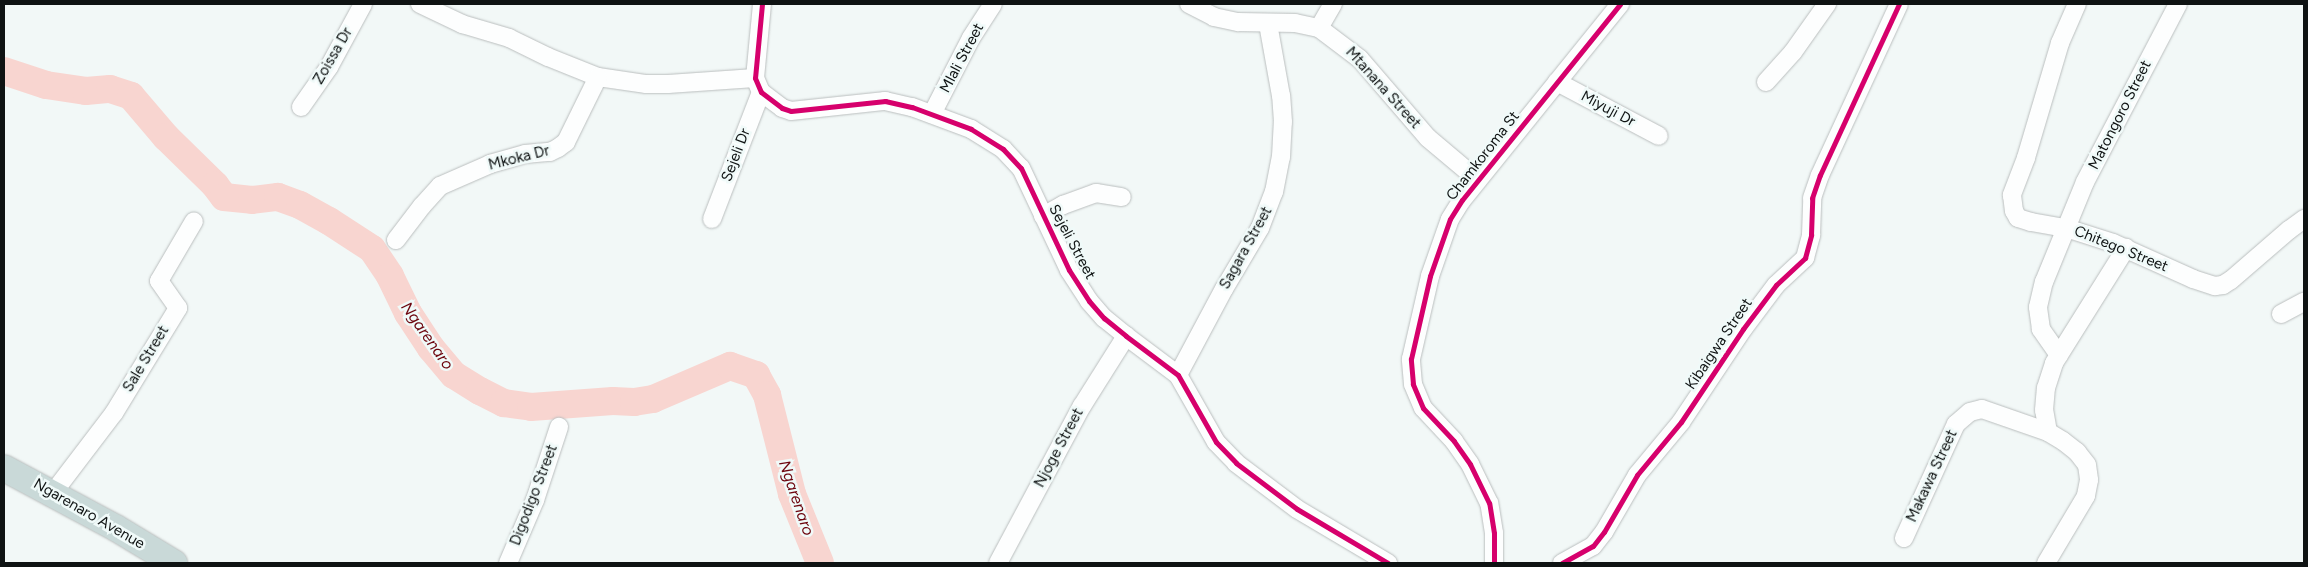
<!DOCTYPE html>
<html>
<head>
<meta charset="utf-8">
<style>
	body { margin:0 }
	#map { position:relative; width:2308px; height:567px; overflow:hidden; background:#f2f8f7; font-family:Figtree,sans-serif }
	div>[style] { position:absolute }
	.river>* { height:28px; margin:-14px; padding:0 14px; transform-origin:14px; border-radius:14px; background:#f8d5d0 }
	.roads { filter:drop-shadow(0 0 1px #babebe) drop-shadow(0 0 1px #babebe) }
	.minor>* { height:18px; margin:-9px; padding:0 9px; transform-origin:9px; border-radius:9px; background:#fdfefe }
	.highway>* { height:26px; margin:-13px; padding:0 13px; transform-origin:13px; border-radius:13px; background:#c9d9d8 }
	.cycleway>* { height:5px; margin:-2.5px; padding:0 2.5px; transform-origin:2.5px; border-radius:2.5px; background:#d6006c }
	span { translate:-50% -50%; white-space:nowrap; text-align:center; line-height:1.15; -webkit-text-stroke:5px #f0faf9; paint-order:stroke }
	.street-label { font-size:15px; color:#0f1313 }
	.water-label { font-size:16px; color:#6d050e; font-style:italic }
	.frame { position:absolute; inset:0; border:5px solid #0f1313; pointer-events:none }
</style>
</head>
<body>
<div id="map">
	<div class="river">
		<div style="left:4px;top:71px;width:44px;rotate:18.4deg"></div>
		<div style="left:46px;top:85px;width:40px;rotate:8.5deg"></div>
		<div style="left:86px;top:91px;width:24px;rotate:-5deg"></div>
		<div style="left:110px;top:89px;width:22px;rotate:18deg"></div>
		<div style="left:131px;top:96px;width:54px;rotate:49.5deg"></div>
		<div style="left:166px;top:137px;width:69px;rotate:44.4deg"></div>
		<div style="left:215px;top:185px;width:15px;rotate:53deg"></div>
		<div style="left:224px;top:197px;width:28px;rotate:6deg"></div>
		<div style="left:252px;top:200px;width:26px;rotate:-7deg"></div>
		<div style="left:278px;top:197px;width:23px;rotate:20deg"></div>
		<div style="left:300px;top:205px;width:33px;rotate:29deg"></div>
		<div style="left:329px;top:221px;width:51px;rotate:33.1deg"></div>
		<div style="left:372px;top:249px;width:32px;rotate:56deg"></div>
		<div style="left:390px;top:276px;width:41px;rotate:64.1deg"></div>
		<div style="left:408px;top:313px;width:42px;rotate:56.7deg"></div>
		<div style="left:431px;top:348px;width:35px;rotate:50deg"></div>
		<div style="left:454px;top:375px;width:31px;rotate:32deg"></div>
		<div style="left:480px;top:391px;width:27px;rotate:27deg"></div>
		<div style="left:504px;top:403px;width:27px;rotate:8deg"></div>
		<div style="left:531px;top:407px;width:82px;rotate:-4.2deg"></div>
		<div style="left:613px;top:401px;width:21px;rotate:3deg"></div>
		<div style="left:634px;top:402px;width:19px;rotate:-9deg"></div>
		<div style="left:653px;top:399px;width:84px;rotate:-23.2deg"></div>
		<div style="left:730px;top:366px;width:28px;rotate:19deg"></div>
		<div style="left:756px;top:375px;width:23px;rotate:61deg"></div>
		<div style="left:767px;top:395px;width:102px;rotate:75.8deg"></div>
		<div style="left:792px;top:494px;width:74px;rotate:67.9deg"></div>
	</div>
	<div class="roads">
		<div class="minor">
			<div style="left:420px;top:4px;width:47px;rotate:25.5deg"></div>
			<div style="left:462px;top:24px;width:49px;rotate:16.6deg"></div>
			<div style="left:509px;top:38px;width:43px;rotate:26deg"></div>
			<div style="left:548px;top:57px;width:54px;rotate:21.8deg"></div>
			<div style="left:598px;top:77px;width:49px;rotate:8.3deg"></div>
			<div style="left:646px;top:84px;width:22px"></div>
			<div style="left:668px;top:84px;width:87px;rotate:-3.9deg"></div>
			<div style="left:762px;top:4px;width:74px;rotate:95.4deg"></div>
			<div style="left:755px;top:78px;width:15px;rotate:67deg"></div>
			<div style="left:761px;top:92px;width:26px;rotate:37deg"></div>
			<div style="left:782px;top:108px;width:9px;rotate:18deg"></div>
			<div style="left:791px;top:111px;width:95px;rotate:-6.1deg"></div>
			<div style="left:885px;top:101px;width:28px;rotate:13deg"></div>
			<div style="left:912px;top:107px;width:63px;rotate:20.4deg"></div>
			<div style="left:971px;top:129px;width:38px;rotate:32deg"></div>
			<div style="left:1003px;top:149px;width:26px;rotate:47deg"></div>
			<div style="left:1021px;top:168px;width:113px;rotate:64.8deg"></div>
			<div style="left:1069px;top:270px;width:37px;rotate:57deg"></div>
			<div style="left:1089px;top:301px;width:23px;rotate:49deg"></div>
			<div style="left:1104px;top:318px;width:28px;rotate:39deg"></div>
			<div style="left:1126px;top:336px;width:65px;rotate:36.9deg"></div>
			<div style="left:1178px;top:375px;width:77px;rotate:60.4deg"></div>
			<div style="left:1216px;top:442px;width:29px;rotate:46deg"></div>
			<div style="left:1236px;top:463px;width:76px;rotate:37deg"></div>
			<div style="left:1297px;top:509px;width:106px;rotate:30.7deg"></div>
			<div style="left:1189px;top:4px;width:28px;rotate:27deg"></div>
			<div style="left:1214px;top:17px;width:25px;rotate:12deg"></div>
			<div style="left:1238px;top:22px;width:57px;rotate:1deg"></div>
			<div style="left:1295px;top:23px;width:25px;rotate:12deg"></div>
			<div style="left:1319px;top:28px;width:51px;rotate:37.1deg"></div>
			<div style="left:1360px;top:59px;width:104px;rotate:49.3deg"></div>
			<div style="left:1428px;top:138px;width:65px;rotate:40deg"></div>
			<div style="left:2077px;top:4px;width:43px;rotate:113.6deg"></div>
			<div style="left:2060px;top:43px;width:120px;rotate:106.5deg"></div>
			<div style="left:2026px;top:158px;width:40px;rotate:111deg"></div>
			<div style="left:2012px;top:195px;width:16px;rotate:83deg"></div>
			<div style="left:2014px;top:211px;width:8px;rotate:60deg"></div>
			<div style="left:2018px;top:218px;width:14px;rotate:17deg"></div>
			<div style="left:2031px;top:222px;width:36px;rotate:10deg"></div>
			<div style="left:2066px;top:228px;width:49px;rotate:17.7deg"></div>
			<div style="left:2113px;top:243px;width:88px;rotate:24.2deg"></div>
			<div style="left:2193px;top:279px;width:23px;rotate:18deg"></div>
			<div style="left:2215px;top:286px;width:8px;rotate:-7deg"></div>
			<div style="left:2223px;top:285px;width:9px;rotate:-32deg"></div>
			<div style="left:2231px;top:280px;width:77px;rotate:-40.8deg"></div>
			<div style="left:2289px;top:230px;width:19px;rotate:-36deg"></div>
			<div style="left:1319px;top:28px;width:28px;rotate:-60deg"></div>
			<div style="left:1557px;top:82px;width:115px;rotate:27.9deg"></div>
			<div style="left:1766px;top:82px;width:40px;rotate:-48deg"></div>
			<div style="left:1793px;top:52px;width:59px;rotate:-54.7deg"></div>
			<div style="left:301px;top:107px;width:49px;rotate:-55deg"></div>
			<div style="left:329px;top:67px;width:72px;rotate:-61.6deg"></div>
			<div style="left:932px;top:114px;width:85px;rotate:-62.8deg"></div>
			<div style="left:971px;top:38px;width:40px;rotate:-57.1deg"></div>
			<div style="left:1043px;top:216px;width:23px;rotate:-29deg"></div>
			<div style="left:1063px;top:205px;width:35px;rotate:-20deg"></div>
			<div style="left:1096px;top:193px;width:26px;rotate:9deg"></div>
			<div style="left:712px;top:219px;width:136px;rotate:-68.9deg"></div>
			<div style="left:396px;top:240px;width:43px;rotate:-52.6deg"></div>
			<div style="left:422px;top:206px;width:27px;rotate:-48deg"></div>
			<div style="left:440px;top:186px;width:55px;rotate:-23.7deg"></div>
			<div style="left:490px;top:164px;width:36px;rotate:-16deg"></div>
			<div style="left:525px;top:154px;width:25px;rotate:-5deg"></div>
			<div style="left:550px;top:152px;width:9px;rotate:-27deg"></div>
			<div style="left:558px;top:148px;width:10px;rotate:-37deg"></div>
			<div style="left:566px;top:142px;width:72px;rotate:-63.8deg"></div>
			<div style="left:2281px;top:314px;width:26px;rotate:-28deg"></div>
			<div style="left:2059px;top:355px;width:32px;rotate:-125deg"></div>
			<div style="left:2041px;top:329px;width:22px;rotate:-98deg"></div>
			<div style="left:2038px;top:307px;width:26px;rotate:-77deg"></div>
			<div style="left:2044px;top:282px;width:108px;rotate:-67.7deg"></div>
			<div style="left:2085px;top:182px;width:201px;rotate:-62.4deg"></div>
			<div style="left:1178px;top:375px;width:98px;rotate:-61.9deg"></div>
			<div style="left:1224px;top:289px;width:71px;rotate:-59.5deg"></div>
			<div style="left:1260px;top:228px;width:39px;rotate:-69deg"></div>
			<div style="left:1274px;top:192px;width:36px;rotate:-79deg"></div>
			<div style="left:1281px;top:157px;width:35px;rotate:-87deg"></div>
			<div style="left:1283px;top:122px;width:26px;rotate:-94deg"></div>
			<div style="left:1281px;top:96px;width:73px;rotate:-100.2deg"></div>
			<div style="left:2048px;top:432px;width:22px;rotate:-100deg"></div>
			<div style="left:2044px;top:410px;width:22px;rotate:-85deg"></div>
			<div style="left:2046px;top:388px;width:26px;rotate:-72deg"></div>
			<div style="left:2054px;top:363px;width:136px;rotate:-57.9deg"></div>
			<div style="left:53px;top:493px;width:101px;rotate:-52.7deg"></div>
			<div style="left:114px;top:413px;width:123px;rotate:-58.6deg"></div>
			<div style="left:178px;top:308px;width:33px;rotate:-125deg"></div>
			<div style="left:159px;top:281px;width:69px;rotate:-59.7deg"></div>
			<div style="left:1904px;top:538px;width:125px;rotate:-65.5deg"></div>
			<div style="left:1956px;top:424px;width:18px;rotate:-41deg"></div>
			<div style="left:1970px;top:412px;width:12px;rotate:-14deg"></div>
			<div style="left:1982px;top:409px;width:70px;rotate:19.2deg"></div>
			<div style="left:2048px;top:432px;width:17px;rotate:31deg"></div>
			<div style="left:2063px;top:441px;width:18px;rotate:38deg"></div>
			<div style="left:2077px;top:452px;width:16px;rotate:52deg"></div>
			<div style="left:2087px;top:465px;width:15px;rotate:82deg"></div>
			<div style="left:2089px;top:480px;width:16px;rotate:101deg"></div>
			<div style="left:2086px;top:496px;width:78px;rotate:120.8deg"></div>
			<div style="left:508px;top:563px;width:69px;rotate:-66.8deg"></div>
			<div style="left:535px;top:500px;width:77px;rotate:-71.8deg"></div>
			<div style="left:998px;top:563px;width:178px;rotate:-61.9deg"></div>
			<div style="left:1082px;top:406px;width:83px;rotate:-57.8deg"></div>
			<div style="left:1494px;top:563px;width:30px;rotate:-90deg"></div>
			<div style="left:1494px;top:533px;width:30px;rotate:-99deg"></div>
			<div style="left:1489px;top:503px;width:43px;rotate:-116deg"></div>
			<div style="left:1470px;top:464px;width:28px;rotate:-125deg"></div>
			<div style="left:1454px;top:441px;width:45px;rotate:-133.2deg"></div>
			<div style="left:1423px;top:408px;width:26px;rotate:-113deg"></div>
			<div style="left:1413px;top:384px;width:25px;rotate:-95deg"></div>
			<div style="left:1411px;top:359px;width:85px;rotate:-77.1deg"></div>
			<div style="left:1430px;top:276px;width:60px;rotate:-70.7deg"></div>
			<div style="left:1450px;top:219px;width:22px;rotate:-58deg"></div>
			<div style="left:1462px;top:200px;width:252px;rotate:-51.1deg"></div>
			<div style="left:1562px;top:563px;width:35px;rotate:-29deg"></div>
			<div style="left:1593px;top:546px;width:18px;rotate:-52deg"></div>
			<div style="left:1604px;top:532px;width:66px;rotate:-59.9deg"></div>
			<div style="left:1637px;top:475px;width:69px;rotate:-50.3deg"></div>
			<div style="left:1681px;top:422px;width:112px;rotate:-56.3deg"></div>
			<div style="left:1743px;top:329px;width:55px;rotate:-53.1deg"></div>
			<div style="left:1776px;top:285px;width:40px;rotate:-43deg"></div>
			<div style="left:1805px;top:258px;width:24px;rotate:-75deg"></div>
			<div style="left:1811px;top:235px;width:37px;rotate:-88deg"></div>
			<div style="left:1812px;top:198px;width:24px;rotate:-71deg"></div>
			<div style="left:1820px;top:175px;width:188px;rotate:-65.2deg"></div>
		</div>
		<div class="highway">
			<div style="left:4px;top:468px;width:127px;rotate:28.2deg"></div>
			<div style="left:116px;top:528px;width:68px;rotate:31.1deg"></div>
		</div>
	</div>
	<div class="cycleway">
		<div style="left:762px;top:4px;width:74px;rotate:95.4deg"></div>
		<div style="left:755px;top:78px;width:15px;rotate:67deg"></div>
		<div style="left:761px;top:92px;width:26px;rotate:37deg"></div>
		<div style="left:782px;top:108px;width:9px;rotate:18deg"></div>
		<div style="left:791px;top:111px;width:95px;rotate:-6.1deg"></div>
		<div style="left:885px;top:101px;width:28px;rotate:13deg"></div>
		<div style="left:912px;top:107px;width:63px;rotate:20.4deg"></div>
		<div style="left:971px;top:129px;width:38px;rotate:32deg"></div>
		<div style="left:1003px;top:149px;width:26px;rotate:47deg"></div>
		<div style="left:1021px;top:168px;width:113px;rotate:64.8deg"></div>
		<div style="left:1069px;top:270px;width:37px;rotate:57deg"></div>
		<div style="left:1089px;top:301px;width:23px;rotate:49deg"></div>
		<div style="left:1104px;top:318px;width:28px;rotate:39deg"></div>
		<div style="left:1126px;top:336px;width:65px;rotate:36.9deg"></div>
		<div style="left:1178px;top:375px;width:77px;rotate:60.4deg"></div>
		<div style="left:1216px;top:442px;width:29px;rotate:46deg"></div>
		<div style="left:1236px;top:463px;width:76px;rotate:37deg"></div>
		<div style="left:1297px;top:509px;width:106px;rotate:30.7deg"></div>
		<div style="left:1494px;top:563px;width:30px;rotate:-90deg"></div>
		<div style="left:1494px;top:533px;width:30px;rotate:-99deg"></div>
		<div style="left:1489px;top:503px;width:43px;rotate:-116deg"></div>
		<div style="left:1470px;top:464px;width:28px;rotate:-125deg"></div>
		<div style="left:1454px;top:441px;width:45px;rotate:-133.2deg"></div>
		<div style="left:1423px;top:408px;width:26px;rotate:-113deg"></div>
		<div style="left:1413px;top:384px;width:25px;rotate:-95deg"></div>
		<div style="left:1411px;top:359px;width:85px;rotate:-77.1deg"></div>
		<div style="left:1430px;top:276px;width:60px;rotate:-70.7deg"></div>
		<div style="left:1450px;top:219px;width:22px;rotate:-58deg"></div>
		<div style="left:1462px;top:200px;width:252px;rotate:-51.1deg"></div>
		<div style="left:1562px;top:563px;width:35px;rotate:-29deg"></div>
		<div style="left:1593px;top:546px;width:18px;rotate:-52deg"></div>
		<div style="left:1604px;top:532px;width:66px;rotate:-59.9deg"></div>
		<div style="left:1637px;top:475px;width:69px;rotate:-50.3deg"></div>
		<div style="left:1681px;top:422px;width:112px;rotate:-56.3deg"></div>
		<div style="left:1743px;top:329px;width:55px;rotate:-53.1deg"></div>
		<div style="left:1776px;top:285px;width:40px;rotate:-43deg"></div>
		<div style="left:1805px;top:258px;width:24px;rotate:-75deg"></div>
		<div style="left:1811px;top:235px;width:37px;rotate:-88deg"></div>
		<div style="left:1812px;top:198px;width:24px;rotate:-71deg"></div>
		<div style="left:1820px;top:175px;width:188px;rotate:-65.2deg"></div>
	</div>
	<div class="street-label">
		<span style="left:333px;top:56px;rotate:-60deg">Zoissa Dr</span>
		<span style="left:962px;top:58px;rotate:-62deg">Mlali Street</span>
		<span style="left:1383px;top:88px;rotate:48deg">Mtanana Street</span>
		<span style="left:1608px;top:109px;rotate:28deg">Miyuji Dr</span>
		<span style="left:2120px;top:115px;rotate:-63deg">Matongoro Street</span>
		<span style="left:736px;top:155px;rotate:-69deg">Sejeli Dr</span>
		<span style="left:1483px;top:156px;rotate:-52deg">Chamkoroma St</span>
		<span style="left:519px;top:158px;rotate:-14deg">Mkoka Dr</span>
		<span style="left:1072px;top:242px;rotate:62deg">Sejeli Street</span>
		<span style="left:1246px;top:248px;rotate:-61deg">Sagara Street</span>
		<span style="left:2121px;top:249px;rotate:22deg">Chitego Street</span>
		<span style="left:1719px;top:344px;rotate:-56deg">Kibaigwa Street</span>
		<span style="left:146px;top:359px;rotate:-59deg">Sale Street</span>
		<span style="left:1059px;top:448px;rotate:-62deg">Njoge Street</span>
		<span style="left:1932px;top:476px;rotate:-65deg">Makawa Street</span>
		<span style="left:534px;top:495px;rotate:-69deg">Digodigo Street</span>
		<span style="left:89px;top:514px;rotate:30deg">Ngarenaro Avenue</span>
	</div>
	<div class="water-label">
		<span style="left:427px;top:336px;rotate:55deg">Ngarenaro</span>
		<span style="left:796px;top:498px;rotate:71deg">Ngarenaro</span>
	</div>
	<div class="frame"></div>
</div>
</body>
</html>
